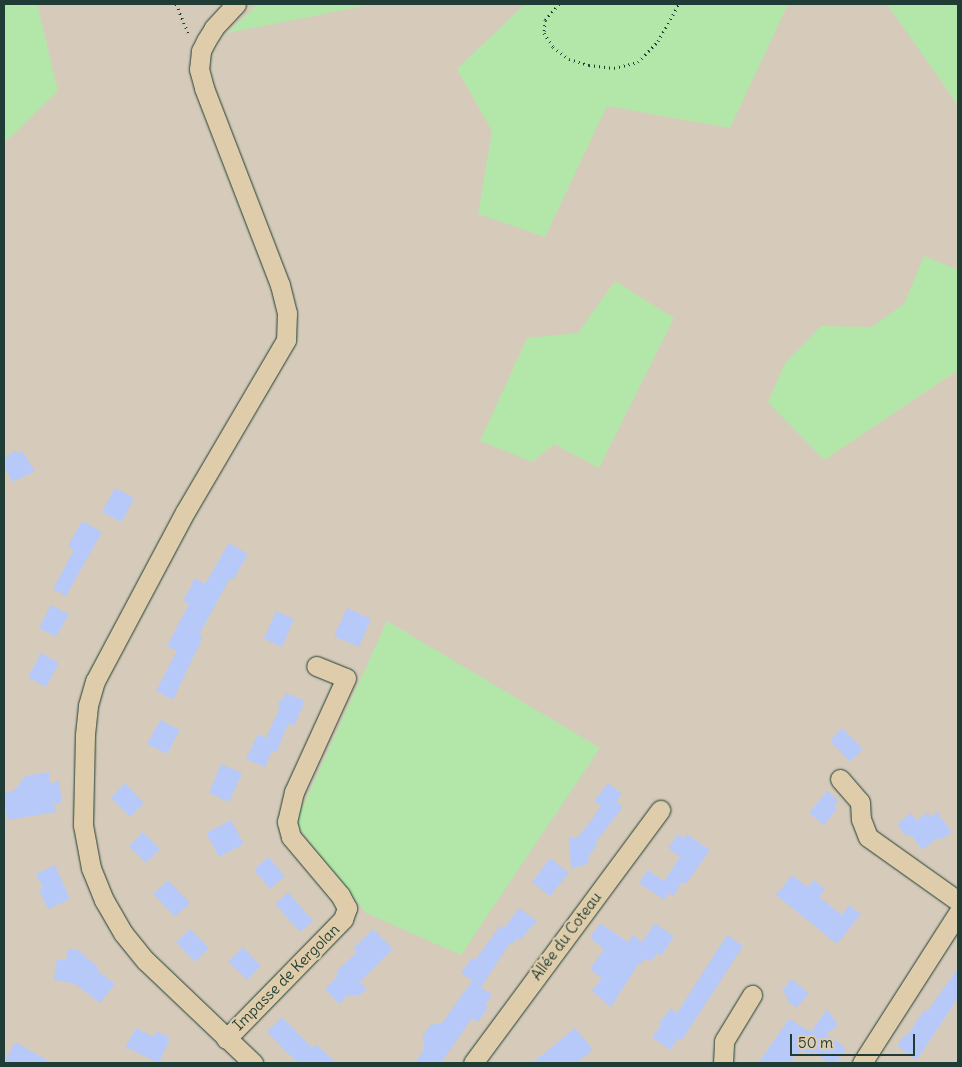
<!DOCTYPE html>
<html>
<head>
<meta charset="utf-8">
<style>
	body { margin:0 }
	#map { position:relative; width:962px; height:1067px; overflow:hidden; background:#d6cbba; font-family:Delius,sans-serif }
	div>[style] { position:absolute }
	.green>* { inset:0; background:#b3e7a9 }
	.building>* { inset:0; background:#b6c9f8 }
	.path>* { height:3px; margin-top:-1.5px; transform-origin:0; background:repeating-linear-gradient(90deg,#1f3d34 0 1px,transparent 0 5px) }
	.roads { filter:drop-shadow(0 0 1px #1f3d34) drop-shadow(0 0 1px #1f3d34) }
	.minor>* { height:19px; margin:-9.5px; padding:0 9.5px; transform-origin:9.5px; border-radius:9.5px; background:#deccaa }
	span { translate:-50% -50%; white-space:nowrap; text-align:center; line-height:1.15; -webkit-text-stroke:4.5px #deccaa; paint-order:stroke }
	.street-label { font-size:15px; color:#1f3d34 }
	.frame { position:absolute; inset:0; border:5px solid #1f3d34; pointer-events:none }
	.scale { position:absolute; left:790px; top:1034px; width:125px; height:22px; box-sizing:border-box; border:2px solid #1f3d34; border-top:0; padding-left:6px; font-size:15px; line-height:18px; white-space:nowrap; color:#1f3d34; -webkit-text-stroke:4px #deccaa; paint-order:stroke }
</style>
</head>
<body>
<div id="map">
	<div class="green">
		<div style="clip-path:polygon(4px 4px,37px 4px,58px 91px,4px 143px)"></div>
		<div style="clip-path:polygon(258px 4px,374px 4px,227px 33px)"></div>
		<div style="clip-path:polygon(525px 4px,788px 4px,730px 128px,607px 106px,545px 237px,478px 214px,492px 131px,457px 69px)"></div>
		<div style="clip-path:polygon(887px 4px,958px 4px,958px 105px)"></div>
		<div style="clip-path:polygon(924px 256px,958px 270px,958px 370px,824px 460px,768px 402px,785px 363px,821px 326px,871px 327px,904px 304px)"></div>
		<div style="clip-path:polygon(615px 281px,674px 318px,599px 468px,554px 444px,532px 462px,480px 441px,527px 338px,578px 333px)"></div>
		<div style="clip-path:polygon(387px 621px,600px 748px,461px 955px,366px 913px,295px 823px)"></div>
	</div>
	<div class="building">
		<div style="clip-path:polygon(16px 450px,18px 454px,22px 451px,35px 471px,13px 482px,4px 467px,4px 458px)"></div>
		<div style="clip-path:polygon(115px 488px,134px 498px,122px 522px,102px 512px)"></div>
		<div style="clip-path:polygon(82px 521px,102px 532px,66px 596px,53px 589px,74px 550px,68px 546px)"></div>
		<div style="clip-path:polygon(229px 543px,248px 554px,233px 580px,230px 578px,199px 635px,203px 637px,173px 700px,156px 691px,177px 651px,167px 646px,189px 604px,183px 601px,195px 578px,205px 584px)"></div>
		<div style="clip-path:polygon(51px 605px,69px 614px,56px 637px,39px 628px)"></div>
		<div style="clip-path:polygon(347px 608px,371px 619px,359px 647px,334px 636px)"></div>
		<div style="clip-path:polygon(276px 611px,294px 619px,282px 647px,264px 639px)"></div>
		<div style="clip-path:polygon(41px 653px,59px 663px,46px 687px,28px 677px)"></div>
		<div style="clip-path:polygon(286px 693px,305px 701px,294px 726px,288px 724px,276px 753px,272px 751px,265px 767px,246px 759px,258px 734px,266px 738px,280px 707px,277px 703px,283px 699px)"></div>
		<div style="clip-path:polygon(160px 720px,180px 730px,167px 754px,147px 744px)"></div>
		<div style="clip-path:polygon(842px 728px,863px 749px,850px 762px,830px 741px)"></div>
		<div style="clip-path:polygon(221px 764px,242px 773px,229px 802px,209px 793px)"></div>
		<div style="clip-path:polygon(49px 772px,50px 783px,59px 781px,62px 803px,54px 804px,56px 812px,8px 820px,7px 813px,4px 813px,4px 793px,15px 790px,25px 776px)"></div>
		<div style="clip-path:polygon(125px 783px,144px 803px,130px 817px,111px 798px)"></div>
		<div style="clip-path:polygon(608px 783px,622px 794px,616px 802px,623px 807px,595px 843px,597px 845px,587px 859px,589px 863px,571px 869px,569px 838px,578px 837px,593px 818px,601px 805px,594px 801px)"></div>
		<div style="clip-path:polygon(827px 791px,838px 800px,834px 806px,837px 809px,824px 825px,809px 813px)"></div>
		<div style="clip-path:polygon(928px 812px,930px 817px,937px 812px,952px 832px,941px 840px,939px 837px,922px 850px,912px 836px,905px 835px,897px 824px,911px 813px,916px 821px)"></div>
		<div style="clip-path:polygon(231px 820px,244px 844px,219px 857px,206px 833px)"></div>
		<div style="clip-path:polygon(143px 832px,160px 849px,146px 863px,129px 846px)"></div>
		<div style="clip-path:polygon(678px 834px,684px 839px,687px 834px,710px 850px,686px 884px,682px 882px,673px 896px,669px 893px,664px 900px,639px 883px,648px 870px,664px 881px,680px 857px,668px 848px)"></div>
		<div style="clip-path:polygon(268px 857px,285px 876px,270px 889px,254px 870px)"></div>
		<div style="clip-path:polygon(550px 858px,569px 873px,550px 896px,532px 882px)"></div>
		<div style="clip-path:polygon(55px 865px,70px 899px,48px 909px,39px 890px,43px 888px,36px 874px)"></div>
		<div style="clip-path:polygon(792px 875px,808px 887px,814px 880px,825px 889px,819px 897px,842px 915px,849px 905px,861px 914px,837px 944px,776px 895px)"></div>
		<div style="clip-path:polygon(168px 880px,190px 903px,175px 917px,153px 894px)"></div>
		<div style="clip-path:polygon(288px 892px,313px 921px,300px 932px,275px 904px)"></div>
		<div style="clip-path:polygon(519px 908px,537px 921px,520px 940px,517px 938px,512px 945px,510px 943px,481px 987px,461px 973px,472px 958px,475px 960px,501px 925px,504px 928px)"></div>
		<div style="clip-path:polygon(600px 923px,628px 942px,633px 935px,642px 942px,655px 923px,674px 937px,661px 956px,657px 953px,651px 962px,645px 958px,641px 964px,639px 963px,611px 1007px,592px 991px,602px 978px,590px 969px,604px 949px,590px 938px)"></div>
		<div style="clip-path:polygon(190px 929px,209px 948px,195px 962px,176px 942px)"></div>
		<div style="clip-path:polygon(373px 929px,393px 949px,360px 982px,367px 989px,360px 995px,347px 996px,339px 1004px,325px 989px,338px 975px,336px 972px,357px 952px,353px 948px)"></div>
		<div style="clip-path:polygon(727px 935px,743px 946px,682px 1040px,679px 1038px,670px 1050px,652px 1037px,661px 1025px,658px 1024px,671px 1008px,677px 1013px)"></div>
		<div style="clip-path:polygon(243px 947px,261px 966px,247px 980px,228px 961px)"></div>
		<div style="clip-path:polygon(68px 949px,78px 950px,99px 968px,97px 970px,115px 984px,100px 1003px,75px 984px,54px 980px,57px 959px,66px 960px)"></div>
		<div style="clip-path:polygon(958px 968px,958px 998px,917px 1060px,897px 1046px,905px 1034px,907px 1036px,924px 1010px,927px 1012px)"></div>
		<div style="clip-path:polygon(791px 979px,809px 993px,797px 1008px,786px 1000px,788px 997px,782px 991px)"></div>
		<div style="clip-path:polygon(472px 981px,492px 995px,485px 1005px,488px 1007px,478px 1022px,472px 1018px,441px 1063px,415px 1063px,424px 1049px,423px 1036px,430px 1025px,442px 1023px)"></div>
		<div style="clip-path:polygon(827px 1009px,838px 1025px,826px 1034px,846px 1048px,836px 1063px,829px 1063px,814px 1052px,811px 1056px,803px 1050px,798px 1054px,797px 1053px,789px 1063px,758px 1063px,789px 1019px,811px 1032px)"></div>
		<div style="clip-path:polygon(282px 1017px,312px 1048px,316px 1044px,336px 1063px,299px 1063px,286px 1052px,267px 1032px)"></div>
		<div style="clip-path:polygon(136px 1028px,154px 1037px,157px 1031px,170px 1038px,159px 1063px,125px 1047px)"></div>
		<div style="clip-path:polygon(575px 1028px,593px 1050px,576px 1063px,532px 1063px)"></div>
		<div style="clip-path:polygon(15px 1042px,52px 1063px,4px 1063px)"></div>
	</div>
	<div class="path">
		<div style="left:176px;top:4px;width:34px;rotate:67deg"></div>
		<div style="left:559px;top:4px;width:21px;rotate:131deg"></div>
		<div style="left:545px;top:20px;width:13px;rotate:94deg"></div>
		<div style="left:544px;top:33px;width:17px;rotate:57deg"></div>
		<div style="left:553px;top:47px;width:20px;rotate:37deg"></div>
		<div style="left:569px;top:59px;width:21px;rotate:17deg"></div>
		<div style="left:589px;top:65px;width:25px;rotate:7deg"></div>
		<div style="left:614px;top:68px;width:25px;rotate:-14deg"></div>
		<div style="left:638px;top:62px;width:29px;rotate:-46deg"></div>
		<div style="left:658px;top:41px;width:43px;rotate:-60.4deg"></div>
	</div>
	<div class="roads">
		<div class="minor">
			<div style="left:236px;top:4px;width:33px;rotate:133deg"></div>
			<div style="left:214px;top:28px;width:15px;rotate:122deg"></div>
			<div style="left:206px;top:41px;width:11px;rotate:117deg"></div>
			<div style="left:201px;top:51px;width:18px;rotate:96deg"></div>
			<div style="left:199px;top:69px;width:20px;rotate:75deg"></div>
			<div style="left:204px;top:88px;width:211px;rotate:68.9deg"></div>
			<div style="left:280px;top:285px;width:29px;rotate:76deg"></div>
			<div style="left:287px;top:313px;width:27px;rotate:92deg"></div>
			<div style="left:286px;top:340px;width:199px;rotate:120.4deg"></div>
			<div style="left:185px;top:512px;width:191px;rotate:118deg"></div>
			<div style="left:95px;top:681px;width:26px;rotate:106deg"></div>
			<div style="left:88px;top:706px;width:29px;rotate:96deg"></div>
			<div style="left:85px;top:735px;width:90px;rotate:91.3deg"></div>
			<div style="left:83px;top:825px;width:44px;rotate:79.5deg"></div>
			<div style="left:91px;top:868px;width:35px;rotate:68deg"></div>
			<div style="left:104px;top:900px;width:38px;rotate:60deg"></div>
			<div style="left:123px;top:933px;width:36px;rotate:51deg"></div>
			<div style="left:146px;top:961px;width:148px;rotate:43.6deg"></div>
			<div style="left:840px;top:779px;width:30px;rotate:49deg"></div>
			<div style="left:860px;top:802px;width:17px;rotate:87deg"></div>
			<div style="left:861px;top:819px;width:19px;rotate:69deg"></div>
			<div style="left:868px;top:837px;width:110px;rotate:35.4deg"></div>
			<div style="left:226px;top:1039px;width:168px;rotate:-45.7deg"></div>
			<div style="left:343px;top:919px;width:12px;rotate:-70deg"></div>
			<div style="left:347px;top:908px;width:15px;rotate:-118deg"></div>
			<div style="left:340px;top:895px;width:76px;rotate:-130.2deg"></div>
			<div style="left:291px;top:837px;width:16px;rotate:-105deg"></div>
			<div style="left:287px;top:822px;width:31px;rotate:-77deg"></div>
			<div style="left:294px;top:792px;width:125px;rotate:-65.5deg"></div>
			<div style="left:346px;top:678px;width:32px;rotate:-158deg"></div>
			<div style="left:473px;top:1063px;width:315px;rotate:-53.5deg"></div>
			<div style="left:723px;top:1063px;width:22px;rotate:-87deg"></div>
			<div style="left:724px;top:1041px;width:54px;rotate:-58.7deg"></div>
			<div style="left:862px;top:1063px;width:178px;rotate:-57.4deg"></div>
		</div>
	</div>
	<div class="street-label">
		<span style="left:566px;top:936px;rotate:-53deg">Allée du Coteau</span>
		<span style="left:286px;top:977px;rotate:-45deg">Impasse de Kergolan</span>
	</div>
	<div class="frame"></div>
	<div class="scale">50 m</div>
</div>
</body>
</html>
